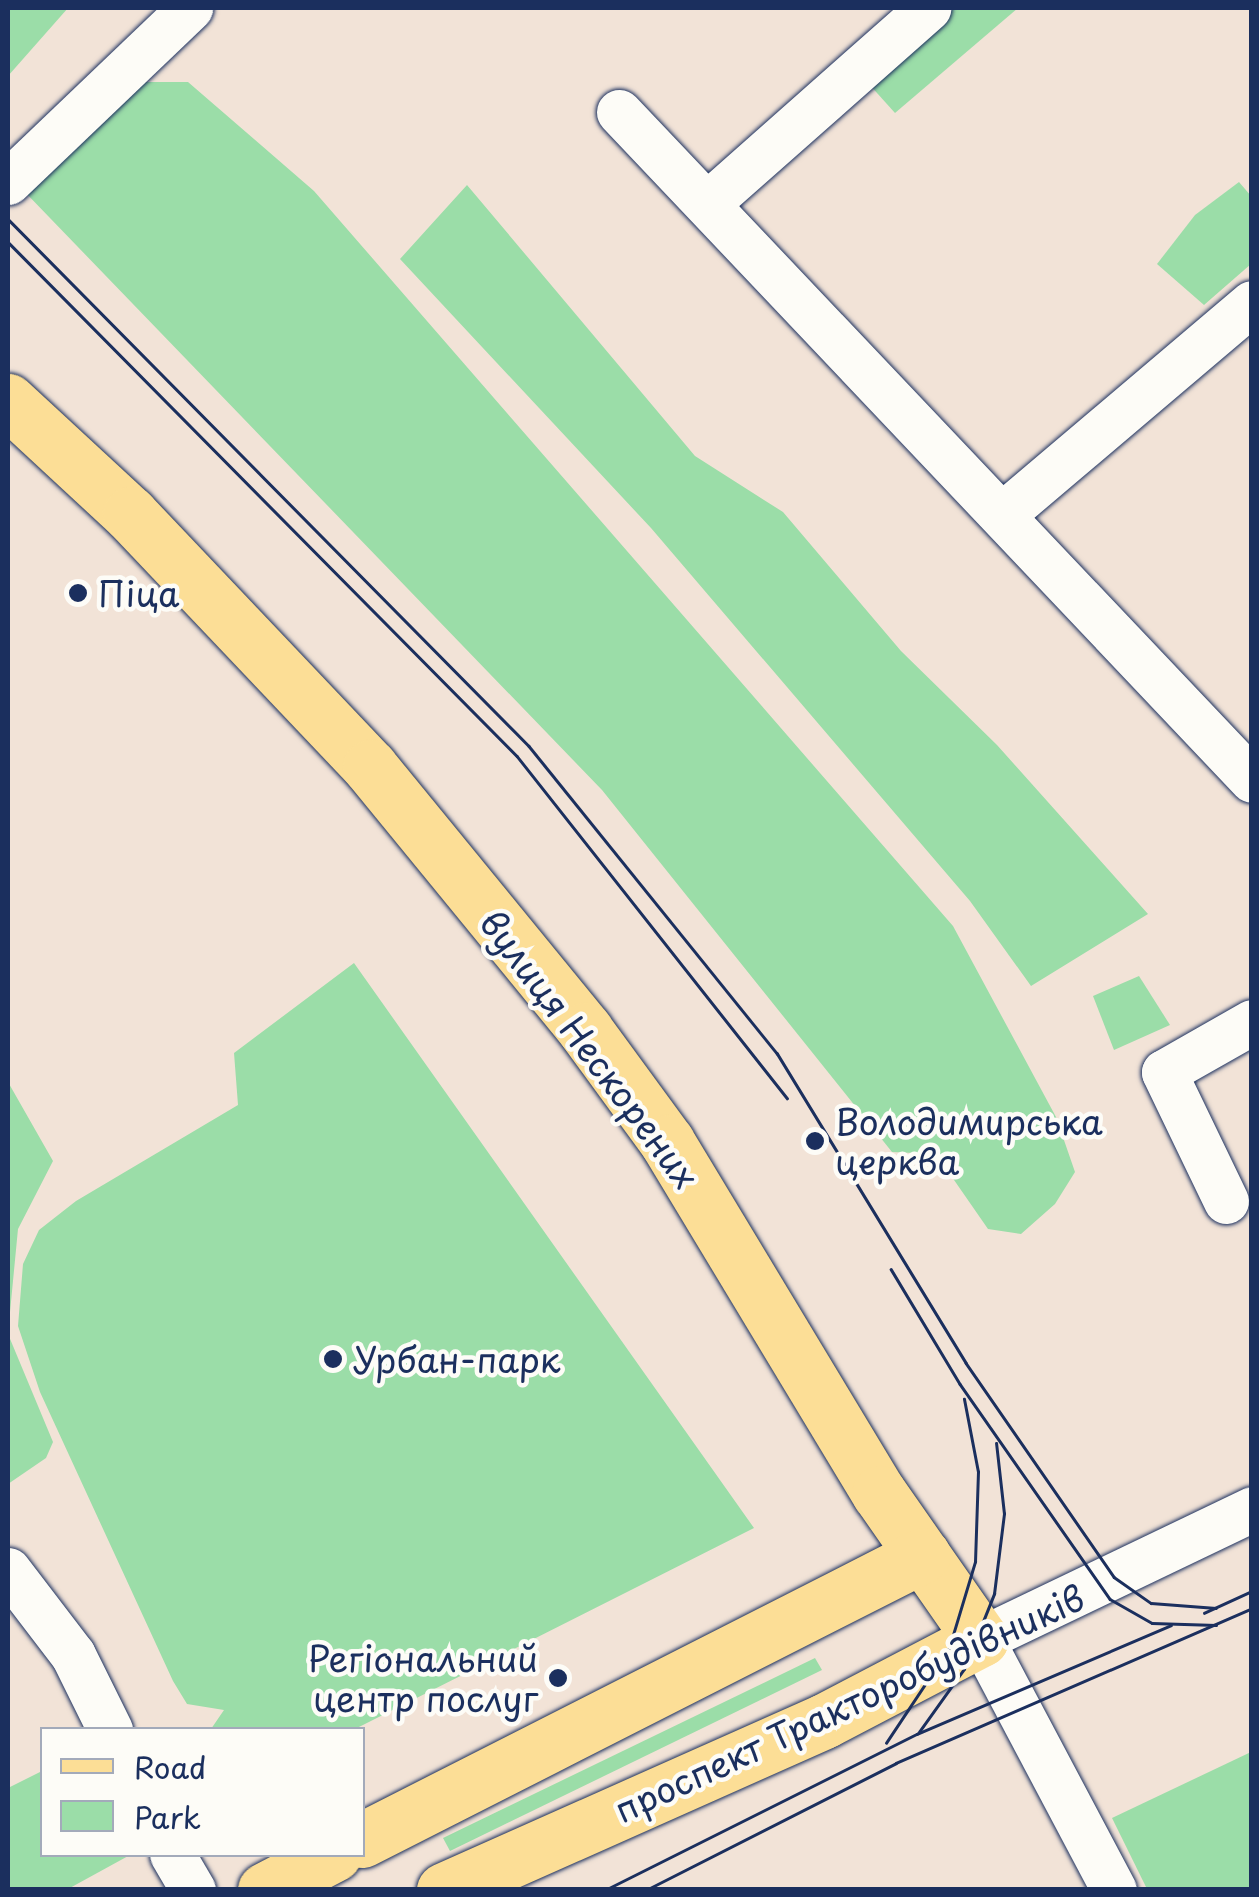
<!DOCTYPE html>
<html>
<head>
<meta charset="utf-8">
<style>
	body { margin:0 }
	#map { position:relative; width:1259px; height:1897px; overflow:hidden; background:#f2e3d7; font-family:"Playpen Sans",sans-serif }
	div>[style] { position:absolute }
	.green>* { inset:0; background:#9bdda8 }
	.roads { filter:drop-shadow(0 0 2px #1b2f5e) drop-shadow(0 0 2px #1b2f5e) }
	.minor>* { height:45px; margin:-22.5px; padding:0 22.5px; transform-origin:22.5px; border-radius:22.5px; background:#fdfcf7 }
	.major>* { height:55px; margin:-27.5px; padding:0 27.5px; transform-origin:27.5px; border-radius:27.5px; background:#fcde96 }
	.tram>* { height:2.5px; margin:-1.25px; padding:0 1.25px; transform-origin:1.25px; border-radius:1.25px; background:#1b2f5e }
	.dots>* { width:28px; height:28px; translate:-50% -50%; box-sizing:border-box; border:5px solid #fdfcf7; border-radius:50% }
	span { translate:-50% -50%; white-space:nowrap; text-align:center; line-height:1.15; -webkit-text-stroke:9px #fdfcf7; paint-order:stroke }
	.poi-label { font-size:35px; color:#1b2f5e }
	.left { translate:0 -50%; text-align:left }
	.right { translate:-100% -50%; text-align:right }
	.street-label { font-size:35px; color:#1b2f5e }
	.frame { position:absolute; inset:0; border:10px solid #1b2f5e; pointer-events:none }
	.legend { position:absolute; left:40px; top:1727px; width:325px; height:130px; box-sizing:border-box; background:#fdfcf7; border:2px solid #a3aaba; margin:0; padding:12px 18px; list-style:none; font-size:30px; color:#1b2f5e }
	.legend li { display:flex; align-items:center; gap:20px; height:50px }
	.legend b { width:50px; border:2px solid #a3aaba }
</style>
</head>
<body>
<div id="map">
	<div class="green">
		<div style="clip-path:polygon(8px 8px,68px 8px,8px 76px)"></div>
		<div style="clip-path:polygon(954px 8px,1018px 8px,895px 113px,868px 83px)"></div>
		<div style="clip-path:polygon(141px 82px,188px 82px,314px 191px,953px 926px,1056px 1117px,1075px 1172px,1055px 1204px,1021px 1234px,988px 1229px,936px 1154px,892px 1152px,602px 790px,22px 189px)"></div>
		<div style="clip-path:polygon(1239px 182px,1251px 196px,1251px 264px,1204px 305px,1157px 264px,1195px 215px)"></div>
		<div style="clip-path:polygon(467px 185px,695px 456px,783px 512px,901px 651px,997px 745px,1148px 914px,1031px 986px,970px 901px,651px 528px,400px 259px)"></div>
		<div style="clip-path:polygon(354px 963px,754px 1528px,355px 1729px,211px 1729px,224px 1710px,187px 1704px,173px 1681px,40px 1392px,18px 1326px,23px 1264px,39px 1230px,76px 1201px,238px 1105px,234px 1053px)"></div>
		<div style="clip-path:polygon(1139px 976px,1170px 1025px,1114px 1050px,1093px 996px)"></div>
		<div style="clip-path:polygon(8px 1082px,53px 1161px,18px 1229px,8px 1333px)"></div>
		<div style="clip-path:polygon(8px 1334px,53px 1442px,46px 1458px,8px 1484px)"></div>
		<div style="clip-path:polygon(815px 1658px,822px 1670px,450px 1851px,443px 1838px)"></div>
		<div style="clip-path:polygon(1251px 1752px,1251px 1889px,1147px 1889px,1112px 1818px)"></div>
		<div style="clip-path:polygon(42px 1771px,42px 1854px,130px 1855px,68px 1889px,8px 1889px,8px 1788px)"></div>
	</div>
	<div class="roads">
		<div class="minor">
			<div style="left:619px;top:112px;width:920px;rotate:46.54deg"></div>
			<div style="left:8px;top:182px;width:252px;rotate:-43.7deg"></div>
			<div style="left:709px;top:202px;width:293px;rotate:-41.5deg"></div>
			<div style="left:1003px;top:514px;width:326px;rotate:-40.3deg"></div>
			<div style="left:1226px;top:1201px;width:143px;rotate:-115.7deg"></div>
			<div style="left:1164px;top:1072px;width:101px;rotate:-29.6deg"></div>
			<div style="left:8px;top:1570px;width:107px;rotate:52.6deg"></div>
			<div style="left:73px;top:1655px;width:84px;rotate:63.7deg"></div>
			<div style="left:172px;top:1854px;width:42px;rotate:59.7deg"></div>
			<div style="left:1114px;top:1890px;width:284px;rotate:-117.9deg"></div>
			<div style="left:981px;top:1639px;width:301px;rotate:-25.6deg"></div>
		</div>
		<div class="major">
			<div style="left:8px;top:401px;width:166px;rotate:42.8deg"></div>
			<div style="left:130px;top:514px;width:349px;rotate:46.5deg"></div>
			<div style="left:370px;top:767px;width:340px;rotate:50.7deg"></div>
			<div style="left:585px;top:1030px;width:139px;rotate:53.8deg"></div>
			<div style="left:667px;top:1142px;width:410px;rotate:58.9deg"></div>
			<div style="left:879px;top:1493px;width:178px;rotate:55.1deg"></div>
			<div style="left:981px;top:1639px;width:177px;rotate:152.4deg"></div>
			<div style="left:824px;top:1721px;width:416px;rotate:156deg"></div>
			<div style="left:362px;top:1840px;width:629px;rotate:-26.93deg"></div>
			<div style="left:265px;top:1890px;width:78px;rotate:-27.6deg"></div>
		</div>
	</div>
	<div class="tram">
		<div style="left:8px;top:219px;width:741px;rotate:45.33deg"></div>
		<div style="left:529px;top:746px;width:395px;rotate:51.1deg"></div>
		<div style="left:777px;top:1053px;width:363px;rotate:58.6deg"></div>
		<div style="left:966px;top:1363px;width:260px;rotate:55.3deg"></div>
		<div style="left:1114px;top:1577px;width:45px;rotate:35.1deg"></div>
		<div style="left:1151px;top:1603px;width:65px;rotate:4.4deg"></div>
		<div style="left:8px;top:242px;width:723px;rotate:45.28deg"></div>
		<div style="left:517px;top:756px;width:436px;rotate:51.7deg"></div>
		<div style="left:891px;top:1269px;width:134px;rotate:59deg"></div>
		<div style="left:960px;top:1384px;width:262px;rotate:55.1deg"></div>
		<div style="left:1110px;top:1599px;width:48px;rotate:29.7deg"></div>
		<div style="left:1152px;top:1623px;width:64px;rotate:1.8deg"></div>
		<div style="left:1204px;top:1613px;width:53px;rotate:-24.6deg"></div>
		<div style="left:919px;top:1732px;width:77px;rotate:-54.5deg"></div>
		<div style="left:964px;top:1669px;width:81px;rotate:-68.2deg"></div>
		<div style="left:994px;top:1594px;width:81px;rotate:-82.9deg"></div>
		<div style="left:1004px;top:1514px;width:71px;rotate:-96.4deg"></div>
		<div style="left:886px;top:1743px;width:114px;rotate:-56.4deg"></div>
		<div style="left:949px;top:1648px;width:90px;rotate:-73.2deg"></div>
		<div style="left:975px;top:1562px;width:90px;rotate:-88.1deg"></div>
		<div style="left:978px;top:1472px;width:74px;rotate:-100.9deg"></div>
		<div style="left:605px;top:1890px;width:349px;rotate:-26.6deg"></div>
		<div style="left:917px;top:1734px;width:276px;rotate:-23.2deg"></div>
		<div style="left:646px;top:1890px;width:280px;rotate:-26.9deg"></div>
		<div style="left:896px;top:1763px;width:388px;rotate:-23.5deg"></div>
	</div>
	<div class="dots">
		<div style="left:78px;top:593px;background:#1b2f5e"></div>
		<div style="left:815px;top:1141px;background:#1b2f5e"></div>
		<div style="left:333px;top:1359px;background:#1b2f5e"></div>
		<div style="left:558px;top:1678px;background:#1b2f5e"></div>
	</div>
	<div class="poi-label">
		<span class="left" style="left:98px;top:593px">Піца</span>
		<span class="left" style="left:835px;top:1141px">Володимирська<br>церква</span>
		<span class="left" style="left:353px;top:1359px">Урбан-парк</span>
		<span class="right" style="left:538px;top:1678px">Регіональний<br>центр послуг</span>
	</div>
	<div class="street-label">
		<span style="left:590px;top:1049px;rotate:53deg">вулиця Нескорених</span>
		<span style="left:849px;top:1703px;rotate:-25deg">проспект Тракторобудівників</span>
	</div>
	<div class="frame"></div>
	<ul class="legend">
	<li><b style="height:12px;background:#fcde96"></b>Road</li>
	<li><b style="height:28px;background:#9bdda8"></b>Park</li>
	</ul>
</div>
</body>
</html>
